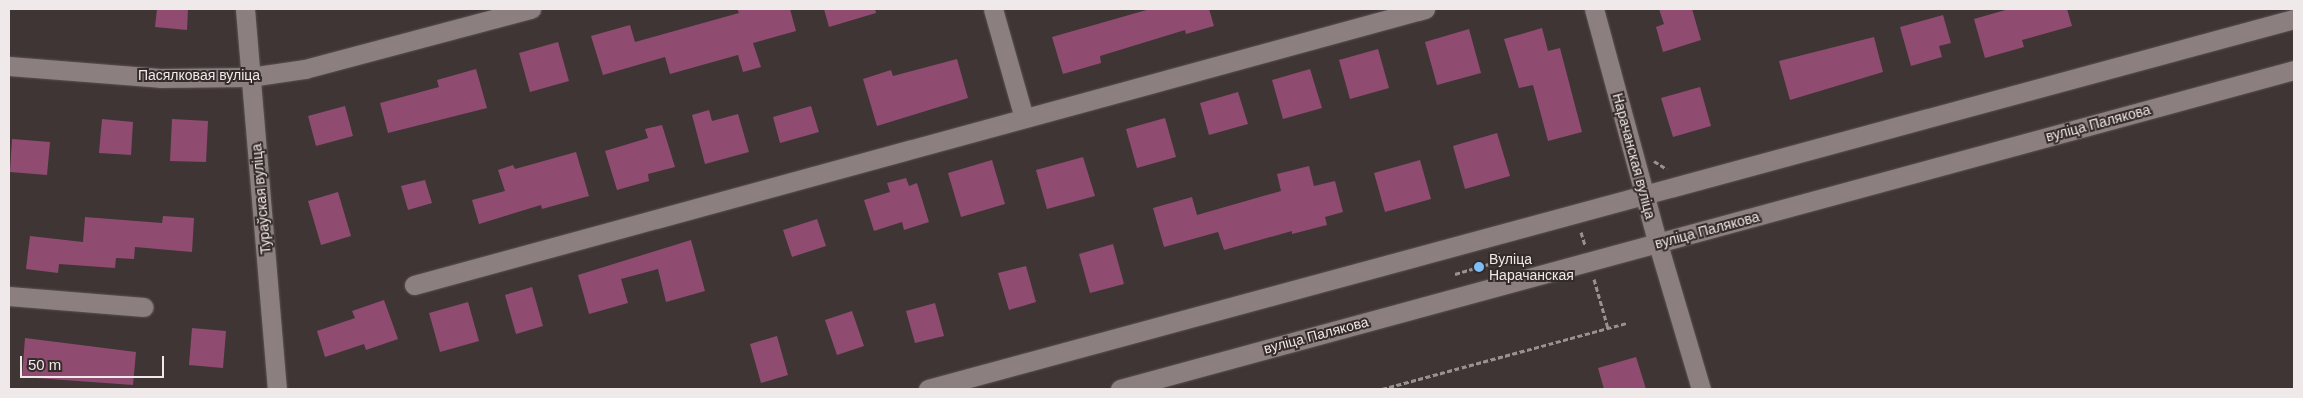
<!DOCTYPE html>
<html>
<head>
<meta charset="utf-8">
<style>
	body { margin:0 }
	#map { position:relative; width:2303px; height:398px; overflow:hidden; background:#3f3535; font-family:Helvetica,sans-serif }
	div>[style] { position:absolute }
	.building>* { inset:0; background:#8f4c70 }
	.path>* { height:3px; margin-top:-1.5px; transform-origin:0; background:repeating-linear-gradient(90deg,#9a9292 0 5px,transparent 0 7.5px) }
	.roads { filter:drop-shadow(0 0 1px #5b5152) drop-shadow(0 0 1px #5b5152) }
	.minor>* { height:19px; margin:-9.5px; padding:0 9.5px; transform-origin:9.5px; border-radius:9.5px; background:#8b7f80 }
	.dots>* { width:14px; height:14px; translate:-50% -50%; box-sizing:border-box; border:2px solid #352b2b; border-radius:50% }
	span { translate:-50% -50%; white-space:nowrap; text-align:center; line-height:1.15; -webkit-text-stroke:4px #352b2b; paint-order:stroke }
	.street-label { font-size:14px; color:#f0e9ea }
	.poi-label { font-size:14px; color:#f0e9ea }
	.left { translate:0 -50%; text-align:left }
	.frame { position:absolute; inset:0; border:10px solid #f0e9ea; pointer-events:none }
	.scale { position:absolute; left:20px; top:356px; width:144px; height:22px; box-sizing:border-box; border:2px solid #f0e9ea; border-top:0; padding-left:6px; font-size:15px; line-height:18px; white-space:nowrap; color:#f0e9ea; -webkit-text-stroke:4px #352b2b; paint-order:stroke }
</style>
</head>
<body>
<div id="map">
	<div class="building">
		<div style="clip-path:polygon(157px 9px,188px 9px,187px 30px,155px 27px)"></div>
		<div style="clip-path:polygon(737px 9px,790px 9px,796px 31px,753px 43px,761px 67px,743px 72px,738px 55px,670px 74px,665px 57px,603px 75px,591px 36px,630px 25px,635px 42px,739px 13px)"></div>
		<div style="clip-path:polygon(824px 9px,875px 9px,876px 13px,829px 27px)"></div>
		<div style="clip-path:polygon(1150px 9px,1209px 9px,1214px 26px,1186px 34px,1185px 30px,1100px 56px,1101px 63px,1063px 74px,1052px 37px)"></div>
		<div style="clip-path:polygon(1659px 9px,1692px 9px,1701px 40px,1663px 52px,1656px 27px,1664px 24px)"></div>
		<div style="clip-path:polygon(2009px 9px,2067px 9px,2072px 26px,2022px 40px,2024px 47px,1985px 58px,1974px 19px)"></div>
		<div style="clip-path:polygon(1943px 15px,1951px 43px,1939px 46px,1942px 57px,1911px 66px,1900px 27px)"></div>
		<div style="clip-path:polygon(1542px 28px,1548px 51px,1560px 48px,1582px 132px,1548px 141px,1533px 85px,1519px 88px,1504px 39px)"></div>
		<div style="clip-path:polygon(1469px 29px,1481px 73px,1437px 85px,1425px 42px)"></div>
		<div style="clip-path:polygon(1874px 37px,1883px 72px,1790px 100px,1779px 61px)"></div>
		<div style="clip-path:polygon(558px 42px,569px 81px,530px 92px,519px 53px)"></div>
		<div style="clip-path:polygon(1378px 49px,1389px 88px,1350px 99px,1339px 60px)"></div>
		<div style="clip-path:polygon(957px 59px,968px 98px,877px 126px,863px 79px,891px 70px,893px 76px)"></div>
		<div style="clip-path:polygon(476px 69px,487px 108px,388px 133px,380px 103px,439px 87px,437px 80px)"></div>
		<div style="clip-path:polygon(1310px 69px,1322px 108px,1283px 119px,1272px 80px)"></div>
		<div style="clip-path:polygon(1700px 87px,1711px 126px,1673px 137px,1661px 98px)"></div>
		<div style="clip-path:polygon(1238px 92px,1248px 124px,1209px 135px,1200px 103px)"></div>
		<div style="clip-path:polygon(345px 106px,353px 136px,316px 146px,308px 116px)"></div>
		<div style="clip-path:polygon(811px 106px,819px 132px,780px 143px,773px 117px)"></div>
		<div style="clip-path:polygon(709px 110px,712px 121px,738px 114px,749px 152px,705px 164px,692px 115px)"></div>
		<div style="clip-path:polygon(1165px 118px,1176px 157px,1137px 168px,1126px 129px)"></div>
		<div style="clip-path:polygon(102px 119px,133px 122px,131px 155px,99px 153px)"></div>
		<div style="clip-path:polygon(172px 119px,208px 121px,206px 162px,170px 161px)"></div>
		<div style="clip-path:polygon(662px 125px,675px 167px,648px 174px,649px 181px,617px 190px,605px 151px,648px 138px,645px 129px)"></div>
		<div style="clip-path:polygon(1497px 133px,1510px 176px,1465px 189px,1453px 146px)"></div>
		<div style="clip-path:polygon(12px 139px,50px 142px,47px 175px,10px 172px)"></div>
		<div style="clip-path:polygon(576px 152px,589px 196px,542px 209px,541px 205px,479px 224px,472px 200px,505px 191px,498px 170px,513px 165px,515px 169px)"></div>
		<div style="clip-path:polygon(1083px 157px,1095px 196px,1047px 209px,1036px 170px)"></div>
		<div style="clip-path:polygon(992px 160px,1005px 204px,961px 217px,948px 173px)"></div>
		<div style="clip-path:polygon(1420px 160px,1431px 199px,1385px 212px,1374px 173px)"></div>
		<div style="clip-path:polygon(1309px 166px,1314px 186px,1335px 181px,1343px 212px,1325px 217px,1327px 225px,1292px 234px,1292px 231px,1224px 250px,1218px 232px,1164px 247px,1153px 208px,1192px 197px,1197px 215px,1281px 191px,1277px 174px)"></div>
		<div style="clip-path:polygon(906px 178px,909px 186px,917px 183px,929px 222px,904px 230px,902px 222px,874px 231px,864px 200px,890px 192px,887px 183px)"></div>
		<div style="clip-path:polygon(425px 180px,432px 203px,408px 210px,401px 186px)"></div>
		<div style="clip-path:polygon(338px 192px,351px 236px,321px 245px,308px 201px)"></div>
		<div style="clip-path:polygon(163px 216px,194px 218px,192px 252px,135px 247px,134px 259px,116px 258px,115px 268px,59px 264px,58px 273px,26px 269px,30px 236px,83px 242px,85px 217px,162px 223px)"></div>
		<div style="clip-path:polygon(817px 219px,826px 246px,792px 257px,783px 230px)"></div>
		<div style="clip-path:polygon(691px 240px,705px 291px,666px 302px,658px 269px,621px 279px,628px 303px,589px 314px,578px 275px)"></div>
		<div style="clip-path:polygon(1113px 244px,1124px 284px,1090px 293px,1079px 254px)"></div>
		<div style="clip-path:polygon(1026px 266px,1036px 302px,1009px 310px,998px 273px)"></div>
		<div style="clip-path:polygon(532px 287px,543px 326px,516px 334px,505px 295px)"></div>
		<div style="clip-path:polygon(384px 300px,398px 339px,366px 350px,364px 344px,325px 357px,317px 331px,355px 318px,352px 311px)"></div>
		<div style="clip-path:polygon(468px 302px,479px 341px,440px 352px,429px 313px)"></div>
		<div style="clip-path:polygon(935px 303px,944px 336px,915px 343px,906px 311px)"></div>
		<div style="clip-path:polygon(852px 311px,864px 346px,837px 355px,825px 320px)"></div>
		<div style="clip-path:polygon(192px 328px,226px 331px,223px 368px,189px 365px)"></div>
		<div style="clip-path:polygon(777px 336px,788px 375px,761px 383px,750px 344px)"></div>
		<div style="clip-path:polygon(25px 338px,136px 352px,133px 385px,22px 377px)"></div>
		<div style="clip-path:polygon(1636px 357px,1646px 389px,1604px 389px,1598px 368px)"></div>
	</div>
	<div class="path">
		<div style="left:1654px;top:161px;width:15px;rotate:32deg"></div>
		<div style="left:1581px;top:232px;width:14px;rotate:73deg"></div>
		<div style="left:1498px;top:253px;width:8px;rotate:76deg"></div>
		<div style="left:1455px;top:274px;width:53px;rotate:-16.4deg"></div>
		<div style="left:1594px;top:279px;width:51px;rotate:74.1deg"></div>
		<div style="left:1382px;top:389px;width:253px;rotate:-15.1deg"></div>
	</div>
	<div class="roads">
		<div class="minor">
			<div style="left:245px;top:9px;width:381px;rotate:85.2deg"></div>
			<div style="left:993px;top:9px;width:113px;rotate:74.1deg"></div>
			<div style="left:1594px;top:9px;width:244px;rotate:74.8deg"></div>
			<div style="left:1658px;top:244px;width:151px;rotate:73.5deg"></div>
			<div style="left:9px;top:66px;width:151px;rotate:4.5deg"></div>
			<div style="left:160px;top:78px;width:90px;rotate:-0.6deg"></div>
			<div style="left:250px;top:77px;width:56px;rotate:-8.3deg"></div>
			<div style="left:305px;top:69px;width:234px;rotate:-14.9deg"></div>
			<div style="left:414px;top:285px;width:1048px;rotate:-15.27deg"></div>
			<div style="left:9px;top:296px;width:135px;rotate:4.7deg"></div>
			<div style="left:928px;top:389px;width:1415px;rotate:-15.16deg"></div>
			<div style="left:1120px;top:389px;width:1217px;rotate:-15.2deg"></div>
		</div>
	</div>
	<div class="dots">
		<div style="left:1479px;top:267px;background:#7dbef9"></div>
	</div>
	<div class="street-label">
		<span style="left:199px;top:75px">Пасялковая вуліца</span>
		<span style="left:2098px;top:123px;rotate:-15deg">вуліца Палякова</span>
		<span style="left:1634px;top:156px;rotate:75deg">Нарачанская вуліца</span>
		<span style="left:261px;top:199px;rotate:-95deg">Тураўская вуліца</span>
		<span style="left:1707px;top:230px;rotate:-15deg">вуліца Палякова</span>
		<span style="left:1316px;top:335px;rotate:-15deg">вуліца Палякова</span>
	</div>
	<div class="poi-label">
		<span class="left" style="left:1489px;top:267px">Вуліца<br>Нарачанская</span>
	</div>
	<div class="frame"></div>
	<div class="scale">50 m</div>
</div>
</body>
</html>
